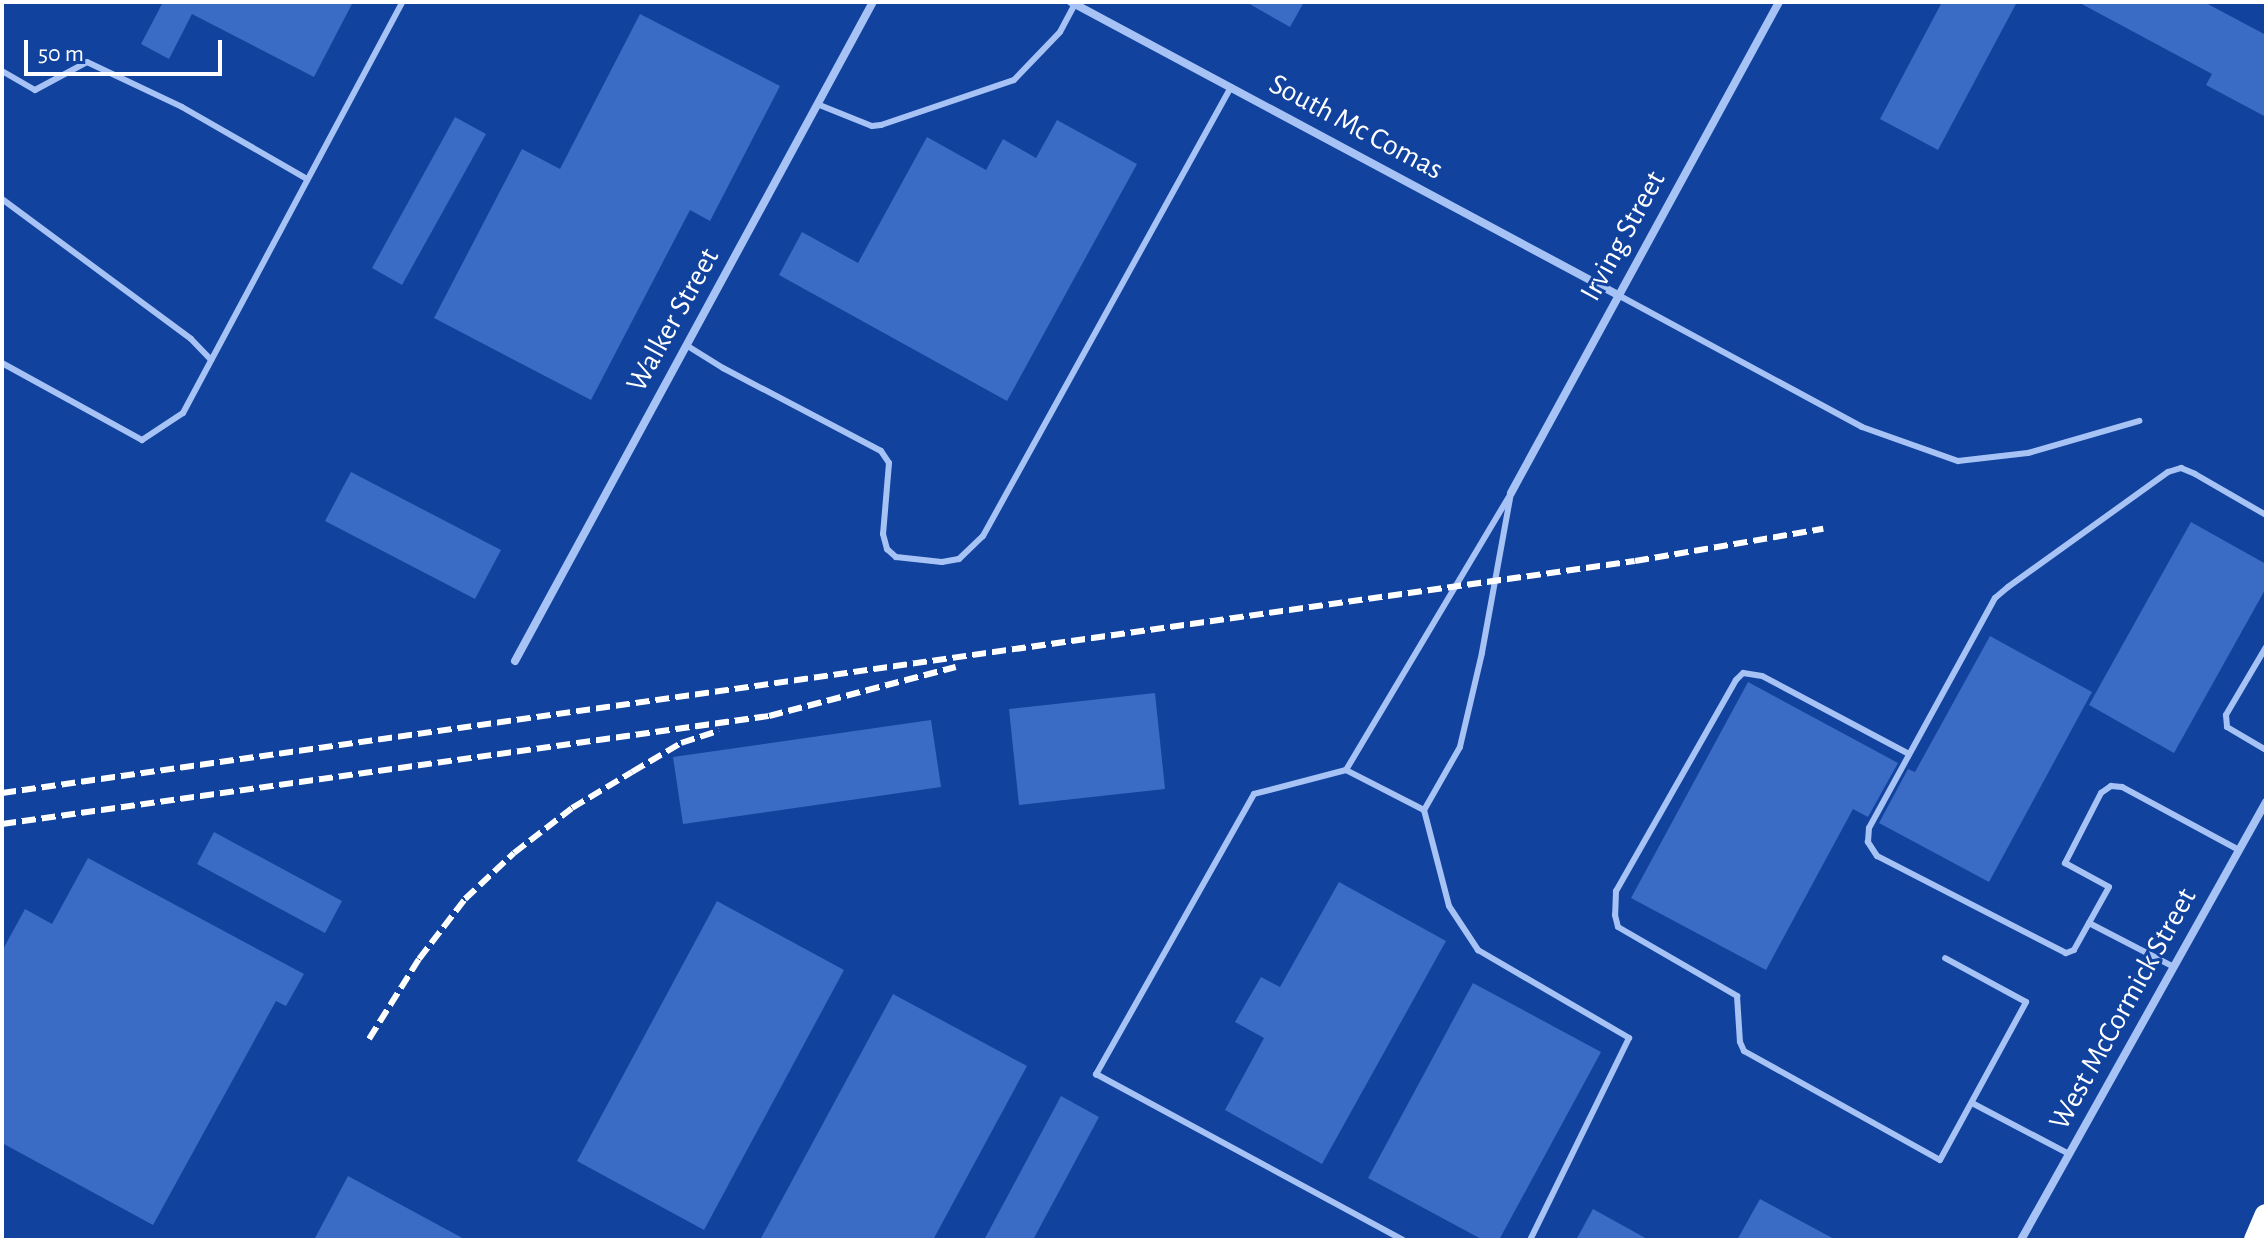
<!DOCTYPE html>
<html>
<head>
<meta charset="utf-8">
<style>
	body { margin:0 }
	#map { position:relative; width:2268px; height:1242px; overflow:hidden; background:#11429d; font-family:"Alegreya Sans",sans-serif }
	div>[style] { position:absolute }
	.building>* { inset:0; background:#3a6bc5 }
	.lane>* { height:6px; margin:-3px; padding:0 3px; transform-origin:3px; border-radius:3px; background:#a7c3f5 }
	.street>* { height:8px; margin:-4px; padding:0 4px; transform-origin:4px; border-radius:4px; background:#a7c3f5 }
	.highway>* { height:24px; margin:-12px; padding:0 12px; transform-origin:12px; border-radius:12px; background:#fff }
	.rail>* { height:6px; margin-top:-3px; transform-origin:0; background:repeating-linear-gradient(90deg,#fff 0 14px,transparent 0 20px) }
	span { translate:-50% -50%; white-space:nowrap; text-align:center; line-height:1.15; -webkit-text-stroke:6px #11429d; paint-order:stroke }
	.street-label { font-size:30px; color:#fff }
	.frame { position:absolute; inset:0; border:4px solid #fff; pointer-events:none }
	.scale { position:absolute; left:24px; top:40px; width:198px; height:36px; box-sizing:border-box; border:4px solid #fff; border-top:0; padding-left:10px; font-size:24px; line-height:28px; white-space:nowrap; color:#fff; -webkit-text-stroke:6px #11429d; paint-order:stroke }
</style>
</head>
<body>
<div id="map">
	<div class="building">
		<div style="clip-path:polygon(163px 2px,353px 2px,314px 77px,192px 14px,169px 59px,141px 44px)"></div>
		<div style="clip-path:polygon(1246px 2px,1304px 2px,1290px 27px)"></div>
		<div style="clip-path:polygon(1942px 2px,2017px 2px,1938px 150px,1880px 119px)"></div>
		<div style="clip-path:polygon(2078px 2px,2204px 2px,2266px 35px,2266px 117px,2206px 85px,2212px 74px)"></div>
		<div style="clip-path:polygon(640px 14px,780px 86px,710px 221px,690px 210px,591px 400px,434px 318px,522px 149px,560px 169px)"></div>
		<div style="clip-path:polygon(455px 117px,486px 134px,402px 285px,372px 268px)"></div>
		<div style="clip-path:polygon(1057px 120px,1137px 164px,1007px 401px,779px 275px,802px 232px,858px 263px,927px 137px,986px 170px,1003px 139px,1036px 158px)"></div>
		<div style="clip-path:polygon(351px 472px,501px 550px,475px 599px,325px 521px)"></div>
		<div style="clip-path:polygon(2191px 522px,2266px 564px,2266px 588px,2174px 753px,2089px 705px)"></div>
		<div style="clip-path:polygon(1990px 636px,2092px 692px,1989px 882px,1879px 823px,1908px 769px,1915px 772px)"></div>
		<div style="clip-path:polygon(1748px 682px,1898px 763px,1868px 817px,1853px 809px,1766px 970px,1631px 898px)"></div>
		<div style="clip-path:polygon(1155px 693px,1165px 789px,1019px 805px,1009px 709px)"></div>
		<div style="clip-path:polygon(931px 720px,941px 787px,683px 824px,673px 757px)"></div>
		<div style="clip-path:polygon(214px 832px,342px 901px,325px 933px,197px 864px)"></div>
		<div style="clip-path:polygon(88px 858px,304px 974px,286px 1006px,276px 1001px,153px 1225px,2px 1143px,2px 951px,25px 909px,52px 924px)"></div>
		<div style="clip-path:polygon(1339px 882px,1446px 941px,1322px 1164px,1225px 1110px,1264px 1038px,1235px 1022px,1261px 977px,1280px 987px)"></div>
		<div style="clip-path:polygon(717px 901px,844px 970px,704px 1230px,577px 1161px)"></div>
		<div style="clip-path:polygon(1473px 983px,1601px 1052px,1499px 1240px,1483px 1240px,1368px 1178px)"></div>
		<div style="clip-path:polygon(893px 994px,1027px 1066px,933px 1240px,760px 1240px)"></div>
		<div style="clip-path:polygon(1061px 1096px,1099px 1117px,1033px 1240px,984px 1240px)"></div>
		<div style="clip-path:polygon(348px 1176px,466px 1240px,314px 1240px)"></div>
		<div style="clip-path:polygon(1760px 1199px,1836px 1240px,1737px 1240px)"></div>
		<div style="clip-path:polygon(1593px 1209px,1649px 1240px,1576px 1240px)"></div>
	</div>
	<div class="lane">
		<div style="left:2px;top:71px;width:38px;rotate:30deg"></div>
		<div style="left:35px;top:90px;width:59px;rotate:-28.3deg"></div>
		<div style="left:87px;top:62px;width:105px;rotate:25.3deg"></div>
		<div style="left:182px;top:107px;width:144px;rotate:29.9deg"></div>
		<div style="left:817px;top:104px;width:59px;rotate:21.8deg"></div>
		<div style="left:872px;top:126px;width:9px;rotate:-6deg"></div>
		<div style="left:881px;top:125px;width:140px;rotate:-18.7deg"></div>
		<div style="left:1014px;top:80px;width:66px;rotate:-46.2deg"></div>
		<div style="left:1060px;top:32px;width:32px;rotate:-62deg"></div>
		<div style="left:2px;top:199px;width:235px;rotate:36.5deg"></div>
		<div style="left:191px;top:339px;width:29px;rotate:46deg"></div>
		<div style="left:1618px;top:295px;width:277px;rotate:28.4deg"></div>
		<div style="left:1862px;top:427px;width:102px;rotate:19.5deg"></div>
		<div style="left:1958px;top:461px;width:70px;rotate:-6.5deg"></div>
		<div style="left:2028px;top:453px;width:116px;rotate:-16.1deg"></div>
		<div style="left:686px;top:345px;width:44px;rotate:31.9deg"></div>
		<div style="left:723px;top:368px;width:178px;rotate:27.7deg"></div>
		<div style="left:881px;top:451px;width:14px;rotate:56deg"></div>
		<div style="left:889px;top:463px;width:71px;rotate:94.8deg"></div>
		<div style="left:883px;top:534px;width:16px;rotate:75deg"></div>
		<div style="left:887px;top:549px;width:12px;rotate:42deg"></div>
		<div style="left:896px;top:557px;width:46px;rotate:6.2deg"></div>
		<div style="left:942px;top:562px;width:17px;rotate:-10deg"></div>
		<div style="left:959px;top:559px;width:33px;rotate:-44deg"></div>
		<div style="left:983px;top:536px;width:513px;rotate:-61.09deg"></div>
		<div style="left:2px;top:363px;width:160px;rotate:28.8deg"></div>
		<div style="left:142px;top:440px;width:49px;rotate:-33.4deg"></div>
		<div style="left:183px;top:413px;width:466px;rotate:-61.9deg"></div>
		<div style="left:2266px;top:647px;width:79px;rotate:120.5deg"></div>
		<div style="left:2226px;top:715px;width:12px;rotate:85deg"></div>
		<div style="left:2227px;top:727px;width:45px;rotate:30.5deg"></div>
		<div style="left:1909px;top:754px;width:166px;rotate:-152deg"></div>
		<div style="left:1762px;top:676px;width:19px;rotate:-171deg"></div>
		<div style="left:1743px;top:673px;width:10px;rotate:135deg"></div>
		<div style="left:1736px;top:680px;width:243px;rotate:119.6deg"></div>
		<div style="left:1616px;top:891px;width:24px;rotate:92deg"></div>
		<div style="left:1615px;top:915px;width:12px;rotate:76deg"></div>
		<div style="left:1618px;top:927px;width:138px;rotate:30.1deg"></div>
		<div style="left:1737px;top:996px;width:46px;rotate:86.3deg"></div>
		<div style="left:1740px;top:1042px;width:10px;rotate:66deg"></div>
		<div style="left:1744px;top:1051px;width:224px;rotate:29.1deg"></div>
		<div style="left:1940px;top:1160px;width:180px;rotate:-61.4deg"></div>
		<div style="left:2026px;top:1002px;width:92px;rotate:-151.5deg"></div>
		<div style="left:1346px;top:770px;width:322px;rotate:-59.2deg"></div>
		<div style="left:1511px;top:493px;width:163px;rotate:100.3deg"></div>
		<div style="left:1482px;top:653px;width:97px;rotate:103.2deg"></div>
		<div style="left:1460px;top:747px;width:73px;rotate:119.7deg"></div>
		<div style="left:1424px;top:810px;width:88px;rotate:-152.9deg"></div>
		<div style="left:1346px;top:770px;width:95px;rotate:165.4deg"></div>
		<div style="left:1254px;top:794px;width:322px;rotate:119.4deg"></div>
		<div style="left:1096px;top:1074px;width:349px;rotate:28.4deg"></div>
		<div style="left:1424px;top:810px;width:99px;rotate:75.4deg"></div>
		<div style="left:1449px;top:906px;width:53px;rotate:56.6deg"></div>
		<div style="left:1478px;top:950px;width:175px;rotate:30.2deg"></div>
		<div style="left:1629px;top:1038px;width:225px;rotate:116.1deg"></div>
		<div style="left:2239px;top:850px;width:133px;rotate:-151.7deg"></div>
		<div style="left:2122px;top:787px;width:11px;rotate:-175deg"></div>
		<div style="left:2111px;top:786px;width:12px;rotate:145deg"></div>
		<div style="left:2101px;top:793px;width:79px;rotate:117.2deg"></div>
		<div style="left:2065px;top:863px;width:50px;rotate:28.6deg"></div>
		<div style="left:2109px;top:887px;width:72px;rotate:119.1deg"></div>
		<div style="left:2074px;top:950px;width:9px;rotate:159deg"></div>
		<div style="left:2066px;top:953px;width:212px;rotate:-152.8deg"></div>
		<div style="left:1877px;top:856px;width:17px;rotate:-123deg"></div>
		<div style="left:1868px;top:842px;width:14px;rotate:-86deg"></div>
		<div style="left:1869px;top:828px;width:262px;rotate:-61.3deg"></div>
		<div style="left:1995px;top:598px;width:17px;rotate:-40deg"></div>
		<div style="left:2008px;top:587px;width:197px;rotate:-35.7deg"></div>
		<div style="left:2168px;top:472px;width:14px;rotate:-17deg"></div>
		<div style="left:2181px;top:468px;width:15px;rotate:23deg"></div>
		<div style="left:2195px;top:474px;width:82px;rotate:30deg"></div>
		<div style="left:2089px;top:923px;width:96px;rotate:27.4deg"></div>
		<div style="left:1972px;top:1103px;width:110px;rotate:27.7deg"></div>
	</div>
	<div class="street">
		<div style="left:1071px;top:2px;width:621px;rotate:28.18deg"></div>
		<div style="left:1511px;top:493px;width:559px;rotate:-61.37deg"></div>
		<div style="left:515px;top:661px;width:750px;rotate:-61.49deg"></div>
		<div style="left:2021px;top:1240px;width:502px;rotate:-60.78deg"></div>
	</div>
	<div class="highway">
		<div style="left:2256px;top:1240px;width:26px;rotate:-67deg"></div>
	</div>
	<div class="rail">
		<div style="left:2px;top:793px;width:1649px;rotate:-8.09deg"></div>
		<div style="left:1635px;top:561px;width:191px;rotate:-9.7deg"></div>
		<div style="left:2px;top:824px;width:775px;rotate:-8.02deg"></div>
		<div style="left:769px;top:716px;width:193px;rotate:-14.7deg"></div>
		<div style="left:369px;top:1039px;width:94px;rotate:-58deg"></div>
		<div style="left:419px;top:959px;width:76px;rotate:-52.5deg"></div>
		<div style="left:465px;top:899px;width:67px;rotate:-43.2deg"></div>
		<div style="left:514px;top:853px;width:73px;rotate:-37.8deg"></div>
		<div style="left:572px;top:808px;width:70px;rotate:-31deg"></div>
		<div style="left:632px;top:772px;width:57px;rotate:-30.6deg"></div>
		<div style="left:681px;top:743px;width:40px;rotate:-18deg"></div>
	</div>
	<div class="street-label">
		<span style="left:1356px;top:127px;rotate:28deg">South Mc Comas</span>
		<span style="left:1623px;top:236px;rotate:-61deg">Irving Street</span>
		<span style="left:673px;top:320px;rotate:-61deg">Walker Street</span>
		<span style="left:2123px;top:1009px;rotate:-61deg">West McCormick Street</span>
	</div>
	<div class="frame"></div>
	<div class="scale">50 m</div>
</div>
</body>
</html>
